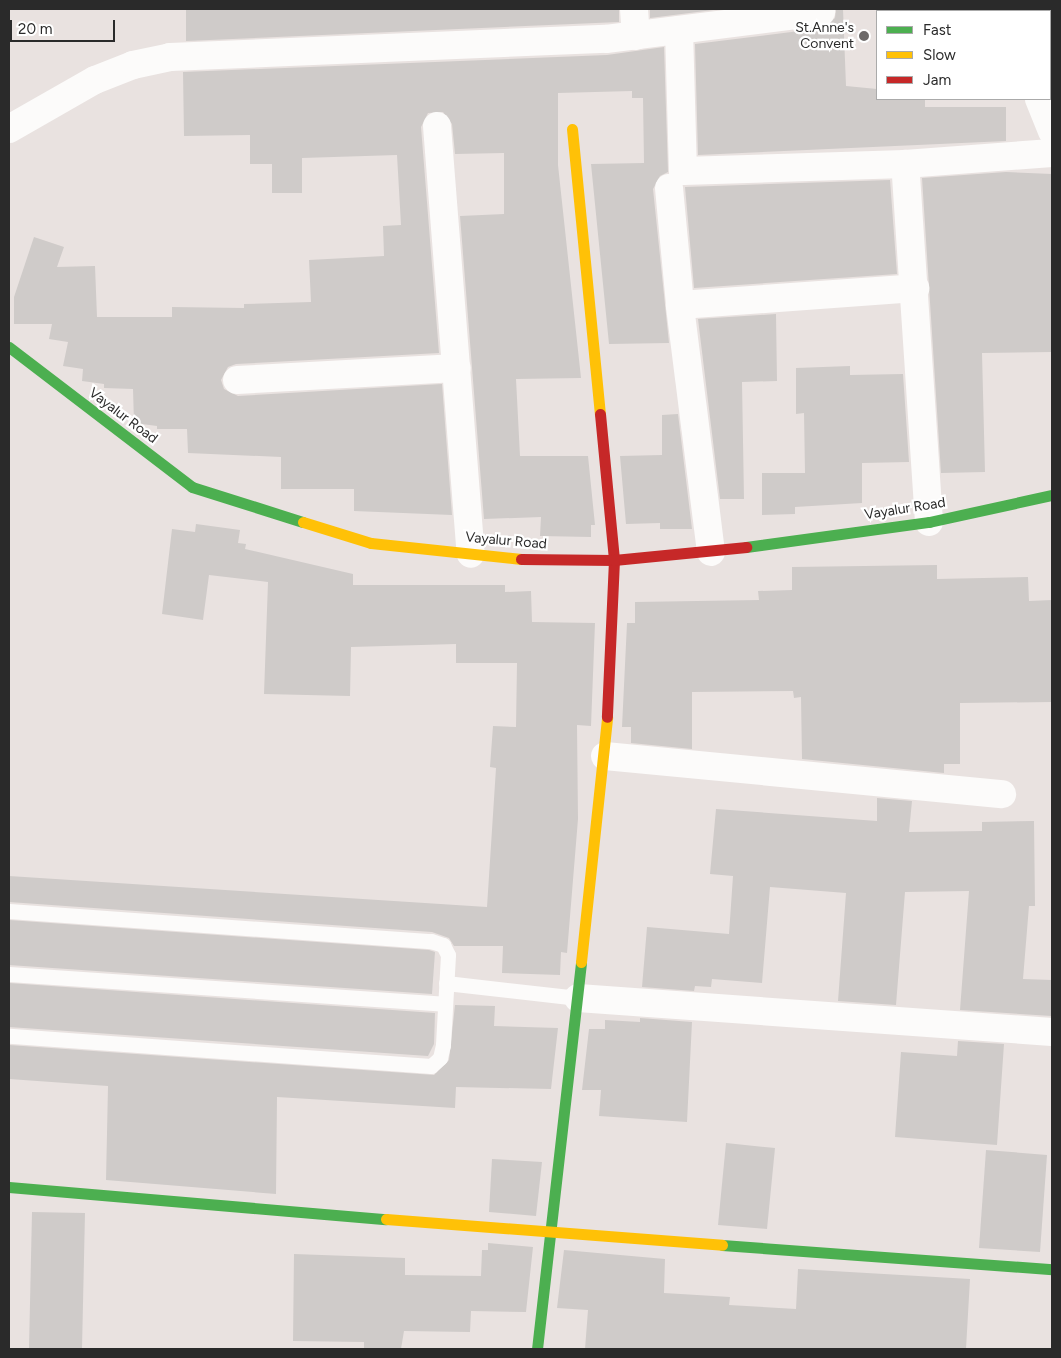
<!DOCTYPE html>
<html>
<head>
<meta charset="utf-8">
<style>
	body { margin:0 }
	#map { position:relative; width:1061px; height:1358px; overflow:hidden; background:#e9e2e0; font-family:Figtree,sans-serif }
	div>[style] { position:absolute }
	.building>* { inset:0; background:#cfcbc9 }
	.lane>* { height:15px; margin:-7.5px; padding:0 7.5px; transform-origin:7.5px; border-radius:7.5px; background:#fcfbfa }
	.street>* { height:28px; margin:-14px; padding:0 14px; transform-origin:14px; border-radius:14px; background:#fcfbfa }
	.fast>* { height:11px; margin:-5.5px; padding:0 5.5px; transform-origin:5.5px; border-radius:5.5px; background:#4caf50 }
	.slow>* { height:11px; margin:-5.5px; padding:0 5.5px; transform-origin:5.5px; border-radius:5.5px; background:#ffc107 }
	.jam>* { height:11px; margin:-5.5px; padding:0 5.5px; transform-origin:5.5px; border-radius:5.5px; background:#c62828 }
	.dots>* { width:14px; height:14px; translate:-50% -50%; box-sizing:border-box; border:2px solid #fff; border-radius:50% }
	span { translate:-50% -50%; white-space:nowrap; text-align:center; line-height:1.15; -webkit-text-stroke:4.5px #fff; paint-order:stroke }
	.poi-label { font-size:14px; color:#2a2a2a }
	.right { translate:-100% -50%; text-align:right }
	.street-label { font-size:14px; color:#2a2a2a }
	.frame { position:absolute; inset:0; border:10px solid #2a2a2a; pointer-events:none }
	.legend { position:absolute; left:876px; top:10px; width:175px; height:90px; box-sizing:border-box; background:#fff; border:1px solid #aaa; margin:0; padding:6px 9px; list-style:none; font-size:15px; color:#2a2a2a }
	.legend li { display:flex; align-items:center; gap:10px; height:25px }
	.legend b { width:25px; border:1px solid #aaa }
	.scale { position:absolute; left:10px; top:20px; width:105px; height:22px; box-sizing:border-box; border:2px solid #2a2a2a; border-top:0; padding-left:6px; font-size:15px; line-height:18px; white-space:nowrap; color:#2a2a2a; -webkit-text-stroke:4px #fff; paint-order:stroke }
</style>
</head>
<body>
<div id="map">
	<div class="building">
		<div style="clip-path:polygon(186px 9px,619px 9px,619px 22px,186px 41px)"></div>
		<div style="clip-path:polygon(650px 9px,721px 9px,650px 18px)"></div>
		<div style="clip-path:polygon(836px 9px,843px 9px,846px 86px,877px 89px,877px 99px,925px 99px,925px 107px,1006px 107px,1006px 141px,698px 155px,695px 44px,823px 28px,835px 18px)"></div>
		<div style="clip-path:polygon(664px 47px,668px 172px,660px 176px,653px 189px,669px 343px,609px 344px,591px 164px,644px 163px,643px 98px,632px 98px,632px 91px,558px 93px,558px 165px,581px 378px,516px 379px,520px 456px,588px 456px,595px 525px,591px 525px,591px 537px,540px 536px,541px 517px,484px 519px,460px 216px,504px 214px,504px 153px,455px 154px,452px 124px,443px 112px,428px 113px,421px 127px,439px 353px,236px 364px,228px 367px,221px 380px,224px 389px,238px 396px,442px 384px,452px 515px,354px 511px,354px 489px,281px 489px,281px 457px,188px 453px,187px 429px,157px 429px,157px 426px,134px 423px,133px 389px,104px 388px,104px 384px,82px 381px,83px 369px,63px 366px,68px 342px,49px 339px,52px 324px,14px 324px,14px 297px,34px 237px,64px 247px,57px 267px,95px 266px,97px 317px,172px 317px,172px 307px,244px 308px,244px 304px,311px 302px,309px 260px,384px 256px,383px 226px,401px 225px,397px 155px,302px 158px,302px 193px,272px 193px,272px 164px,250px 164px,250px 135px,184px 136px,183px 72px,607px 55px)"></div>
		<div style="clip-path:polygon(1006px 172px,1052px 174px,1052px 352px,982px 353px,985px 472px,941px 473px,922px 178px)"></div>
		<div style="clip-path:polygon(890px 180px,897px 274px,694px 288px,685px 187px)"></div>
		<div style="clip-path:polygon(776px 314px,777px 381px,742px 382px,744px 499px,720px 499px,698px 319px)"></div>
		<div style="clip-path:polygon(850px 366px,850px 375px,903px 374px,909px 462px,862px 463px,862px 503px,795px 507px,795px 514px,762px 515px,762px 473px,805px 473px,804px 413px,796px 414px,796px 368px)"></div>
		<div style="clip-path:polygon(678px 414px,692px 529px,660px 529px,660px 523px,626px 524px,620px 456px,662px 455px,662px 415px)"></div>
		<div style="clip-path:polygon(196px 524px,240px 530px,238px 543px,246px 544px,245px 549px,353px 574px,353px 585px,505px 585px,505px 592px,531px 591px,532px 622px,595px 623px,591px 726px,577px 725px,578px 819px,567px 953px,561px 952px,560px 975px,502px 973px,503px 946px,454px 946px,449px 938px,432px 932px,9px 902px,9px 876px,487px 907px,496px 768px,490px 767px,493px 726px,516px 727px,517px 663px,456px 663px,456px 644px,351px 647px,350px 696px,264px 694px,268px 582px,209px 575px,203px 620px,162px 614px,172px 529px,195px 532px)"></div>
		<div style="clip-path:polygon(937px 565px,937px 579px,1028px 577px,1029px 601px,1052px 600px,1052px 702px,960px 703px,960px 764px,944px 764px,944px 773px,802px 759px,801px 697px,794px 698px,793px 691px,692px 692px,692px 749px,631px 743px,631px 727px,622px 727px,627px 623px,635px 623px,635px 602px,759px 600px,758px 591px,792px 590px,792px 567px)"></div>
		<div style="clip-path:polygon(877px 798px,912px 801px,909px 832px,982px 831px,982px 822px,1034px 821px,1035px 906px,1029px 906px,1023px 979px,1052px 980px,1052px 1016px,960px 1010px,969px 891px,905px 892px,896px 1005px,838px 1001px,846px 893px,770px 887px,762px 983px,712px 979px,711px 987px,695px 986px,694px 991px,642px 987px,647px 927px,729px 934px,733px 876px,710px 874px,716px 809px,877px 821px)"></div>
		<div style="clip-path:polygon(9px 920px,429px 950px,435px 952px,432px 994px,9px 965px)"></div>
		<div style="clip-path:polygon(9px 983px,435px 1013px,434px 1044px,428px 1056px,9px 1027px)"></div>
		<div style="clip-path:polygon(455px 1005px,495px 1006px,494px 1026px,558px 1028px,551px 1089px,456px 1087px,455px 1108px,277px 1097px,276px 1194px,106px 1180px,108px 1086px,9px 1079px,9px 1045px,434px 1075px,449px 1060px)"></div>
		<div style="clip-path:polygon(640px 1018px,692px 1022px,687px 1122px,599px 1116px,601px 1090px,582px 1090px,589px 1029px,605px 1029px,605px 1020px,640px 1022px)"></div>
		<div style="clip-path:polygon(958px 1041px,1004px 1044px,997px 1145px,895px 1137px,901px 1052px,957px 1056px)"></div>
		<div style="clip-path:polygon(726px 1143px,775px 1148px,767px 1229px,718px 1225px)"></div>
		<div style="clip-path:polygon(986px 1150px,1047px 1155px,1040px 1252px,979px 1248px)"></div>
		<div style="clip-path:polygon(492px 1159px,542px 1162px,536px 1216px,489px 1212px)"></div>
		<div style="clip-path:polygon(32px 1212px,85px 1213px,82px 1349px,29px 1349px)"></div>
		<div style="clip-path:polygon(488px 1243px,533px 1247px,526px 1312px,471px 1311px,470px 1332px,404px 1331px,401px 1349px,364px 1349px,364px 1342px,293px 1341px,294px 1254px,405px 1258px,405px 1275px,481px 1276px,482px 1250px,488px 1250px)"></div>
		<div style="clip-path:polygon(564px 1250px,665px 1259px,664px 1293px,730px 1297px,729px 1305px,796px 1309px,798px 1269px,970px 1279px,966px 1349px,585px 1349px,588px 1310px,557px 1308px)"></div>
	</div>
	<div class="lane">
		<div style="left:9px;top:911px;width:423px;rotate:4.1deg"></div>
		<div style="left:431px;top:941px;width:13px;rotate:18deg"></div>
		<div style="left:443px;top:945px;width:11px;rotate:63deg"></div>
		<div style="left:448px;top:955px;width:90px;rotate:93.2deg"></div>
		<div style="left:443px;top:1045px;width:13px;rotate:103deg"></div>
		<div style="left:440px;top:1058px;width:12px;rotate:138deg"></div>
		<div style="left:431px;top:1066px;width:423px;rotate:-175.9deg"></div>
		<div style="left:9px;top:974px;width:436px;rotate:3.9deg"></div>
		<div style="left:446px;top:983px;width:133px;rotate:6.5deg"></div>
	</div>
	<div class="street">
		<div style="left:634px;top:9px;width:27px;rotate:86deg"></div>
		<div style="left:1010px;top:9px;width:2px;rotate:63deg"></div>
		<div style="left:679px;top:30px;width:141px;rotate:88.4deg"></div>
		<div style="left:683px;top:171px;width:222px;rotate:-1.8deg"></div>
		<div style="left:1039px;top:99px;width:35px;rotate:68deg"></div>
		<div style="left:437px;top:126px;width:429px;rotate:85.5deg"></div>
		<div style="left:9px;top:129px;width:99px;rotate:-29.7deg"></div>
		<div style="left:95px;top:80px;width:41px;rotate:-21.5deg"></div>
		<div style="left:133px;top:65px;width:38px;rotate:-12deg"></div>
		<div style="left:170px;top:57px;width:436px;rotate:-2.4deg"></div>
		<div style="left:606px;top:39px;width:217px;rotate:-7.2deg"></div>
		<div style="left:669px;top:188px;width:118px;rotate:84.6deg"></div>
		<div style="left:237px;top:380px;width:220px;rotate:-3.1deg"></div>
		<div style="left:929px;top:522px;width:359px;rotate:-93.8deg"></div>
		<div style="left:905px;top:164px;width:147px;rotate:-4.3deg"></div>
		<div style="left:711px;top:552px;width:249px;rotate:-97.2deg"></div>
		<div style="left:680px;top:305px;width:236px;rotate:-4.1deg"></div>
		<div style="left:605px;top:756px;width:399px;rotate:5.5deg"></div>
		<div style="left:578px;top:998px;width:475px;rotate:4.1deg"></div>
	</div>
	<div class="fast">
		<div style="left:9px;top:347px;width:230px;rotate:37.4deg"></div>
		<div style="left:192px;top:487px;width:116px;rotate:17.5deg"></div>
		<div style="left:746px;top:547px;width:185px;rotate:-7.8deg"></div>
		<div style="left:929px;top:522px;width:126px;rotate:-12.4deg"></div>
		<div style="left:9px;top:1187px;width:378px;rotate:4.9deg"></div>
		<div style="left:722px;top:1245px;width:331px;rotate:4.2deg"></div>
		<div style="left:537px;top:1349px;width:389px;rotate:-83.5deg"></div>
	</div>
	<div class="slow">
		<div style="left:572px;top:129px;width:286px;rotate:84.4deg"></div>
		<div style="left:303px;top:522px;width:71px;rotate:17.2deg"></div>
		<div style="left:371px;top:543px;width:151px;rotate:6.1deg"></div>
		<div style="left:581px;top:962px;width:246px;rotate:-83.9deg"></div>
		<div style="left:386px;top:1219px;width:337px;rotate:4.4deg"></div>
	</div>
	<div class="jam">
		<div style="left:600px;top:414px;width:147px;rotate:84.5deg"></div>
		<div style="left:614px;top:560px;width:157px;rotate:92.6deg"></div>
		<div style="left:521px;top:559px;width:93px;rotate:0.6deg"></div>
		<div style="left:614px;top:560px;width:133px;rotate:-5.6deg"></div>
	</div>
	<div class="dots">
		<div style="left:864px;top:36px;background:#6d6a6a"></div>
	</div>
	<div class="poi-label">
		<span class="right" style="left:854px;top:36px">St.Anne's<br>Convent</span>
	</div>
	<div class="street-label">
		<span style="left:123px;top:416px;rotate:37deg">Vayalur Road</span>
		<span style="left:905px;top:509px;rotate:-9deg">Vayalur Road</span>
		<span style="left:506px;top:541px;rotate:5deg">Vayalur Road</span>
	</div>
	<div class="frame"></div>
	<ul class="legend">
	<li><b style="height:6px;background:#4caf50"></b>Fast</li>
	<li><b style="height:6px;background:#ffc107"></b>Slow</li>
	<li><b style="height:6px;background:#c62828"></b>Jam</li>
	</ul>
	<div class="scale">20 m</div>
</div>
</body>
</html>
